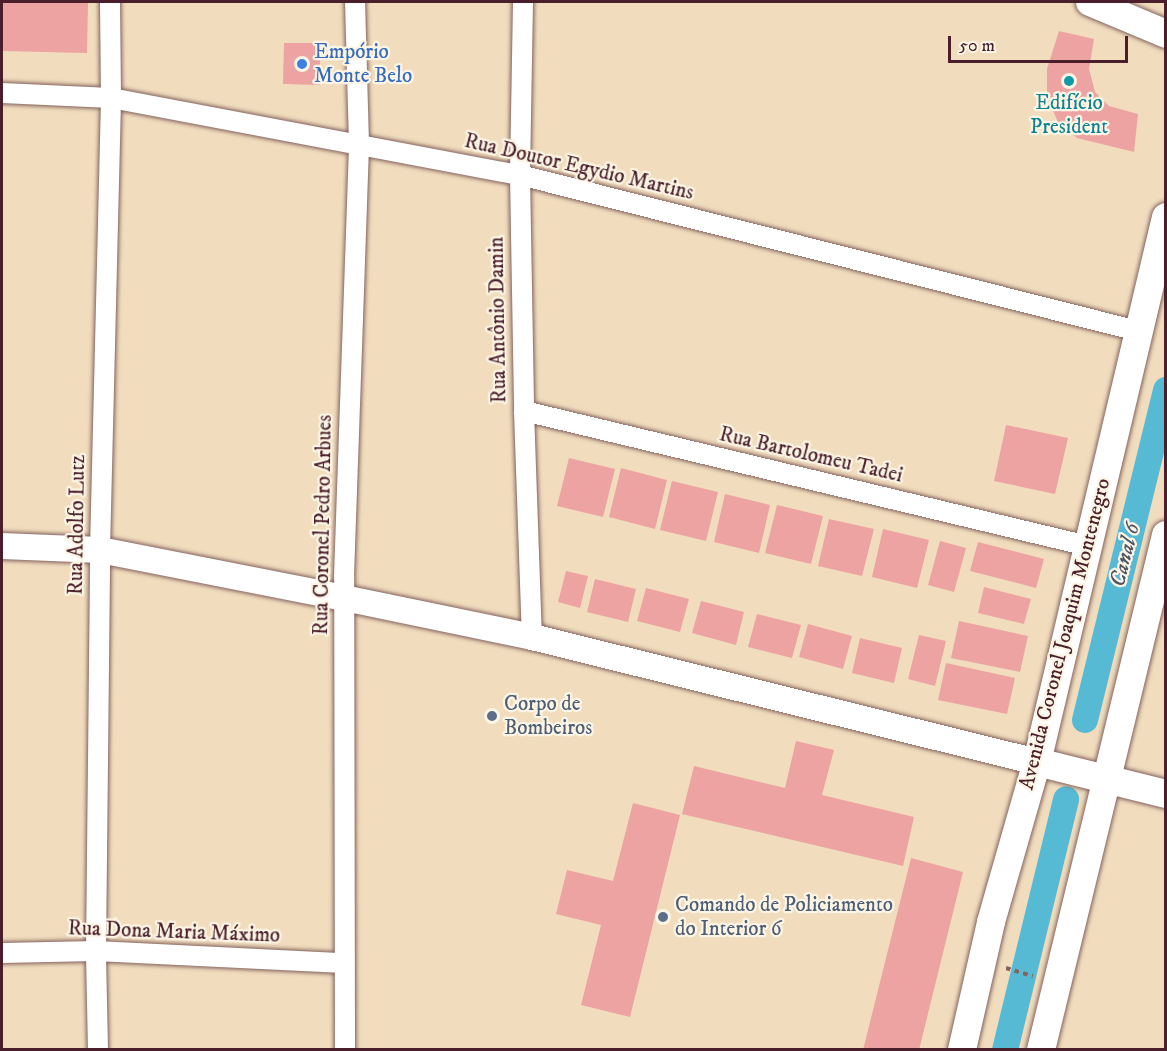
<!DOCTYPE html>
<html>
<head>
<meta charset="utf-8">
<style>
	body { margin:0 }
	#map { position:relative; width:1167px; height:1051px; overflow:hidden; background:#f1ddbe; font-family:"IM FELL DW Pica",serif }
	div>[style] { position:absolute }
	.canal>* { height:26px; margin:-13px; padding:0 13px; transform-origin:13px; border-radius:13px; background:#56bad4 }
	.building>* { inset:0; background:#eca3a1 }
	.path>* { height:4px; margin-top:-2px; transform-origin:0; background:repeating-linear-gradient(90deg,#84625e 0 4.5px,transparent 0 9px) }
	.roads { filter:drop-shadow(0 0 2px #84625e) drop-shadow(0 0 2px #84625e) }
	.minor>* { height:20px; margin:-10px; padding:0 10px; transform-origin:10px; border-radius:10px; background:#fff }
	.tertiary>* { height:26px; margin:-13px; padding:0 13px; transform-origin:13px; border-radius:13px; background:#fff }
	.secondary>* { height:28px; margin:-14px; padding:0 14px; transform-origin:14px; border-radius:14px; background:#fff }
	.dots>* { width:16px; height:16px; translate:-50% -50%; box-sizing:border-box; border:3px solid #fcf5e5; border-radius:50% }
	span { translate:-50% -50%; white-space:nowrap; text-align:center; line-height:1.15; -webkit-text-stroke:4.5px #fcf5e5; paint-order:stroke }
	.shop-label { font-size:21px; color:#366cbe }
	.left { translate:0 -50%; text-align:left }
	.culture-label { font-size:21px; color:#0d838f }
	.street-label { font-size:21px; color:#4a1f2b }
	.service-label { font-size:21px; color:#4e5e75 }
	.water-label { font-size:22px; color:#4e5566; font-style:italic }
	.frame { position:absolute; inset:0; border:3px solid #4a1f2b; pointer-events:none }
	.scale { position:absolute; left:948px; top:36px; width:180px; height:27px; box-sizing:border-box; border:3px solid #4a1f2b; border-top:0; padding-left:8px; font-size:18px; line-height:21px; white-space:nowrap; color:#4a1f2b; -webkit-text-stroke:4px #fcf5e5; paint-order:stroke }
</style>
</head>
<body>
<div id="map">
	<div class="canal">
		<div style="left:1085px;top:720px;width:340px;rotate:-76.2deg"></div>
		<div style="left:1005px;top:1050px;width:258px;rotate:-76.3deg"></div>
	</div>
	<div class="building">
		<div style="clip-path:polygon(2px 2px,88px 2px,87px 53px,2px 51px)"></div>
		<div style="clip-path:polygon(1059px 31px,1094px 39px,1089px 69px,1095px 92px,1109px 106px,1138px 114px,1134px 152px,1077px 138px,1058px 122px,1047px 97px,1047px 69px)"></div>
		<div style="clip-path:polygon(284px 43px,320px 43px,320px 85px,283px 84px)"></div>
		<div style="clip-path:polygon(1006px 425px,1068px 438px,1055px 494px,994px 481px)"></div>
		<div style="clip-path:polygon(569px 458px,615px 469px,603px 517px,557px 506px)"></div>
		<div style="clip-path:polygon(621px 468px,667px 480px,655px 529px,609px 517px)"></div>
		<div style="clip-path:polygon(672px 481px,718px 492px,706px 541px,660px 530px)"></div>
		<div style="clip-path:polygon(725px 494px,770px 505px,759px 553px,714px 542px)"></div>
		<div style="clip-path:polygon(777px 505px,823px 516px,811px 564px,765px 553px)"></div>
		<div style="clip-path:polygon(829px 519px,874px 529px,862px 576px,818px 566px)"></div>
		<div style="clip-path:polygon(883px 529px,929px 540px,917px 588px,872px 577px)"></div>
		<div style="clip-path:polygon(940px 541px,966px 548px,954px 592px,928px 585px)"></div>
		<div style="clip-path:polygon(978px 542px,1044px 559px,1036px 588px,970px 571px)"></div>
		<div style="clip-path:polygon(566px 571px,588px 576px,580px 608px,558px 602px)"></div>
		<div style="clip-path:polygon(595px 579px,636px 589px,628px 622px,587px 612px)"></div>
		<div style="clip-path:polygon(984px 587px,1031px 599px,1024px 624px,978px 613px)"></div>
		<div style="clip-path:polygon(646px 588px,689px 599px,680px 632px,637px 621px)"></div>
		<div style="clip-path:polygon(701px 601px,744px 612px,736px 645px,692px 633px)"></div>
		<div style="clip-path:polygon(757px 614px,801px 625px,792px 658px,748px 647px)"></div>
		<div style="clip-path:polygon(959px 621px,1028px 636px,1020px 672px,951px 658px)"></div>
		<div style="clip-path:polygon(808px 624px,852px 636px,843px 669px,799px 657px)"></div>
		<div style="clip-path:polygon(919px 635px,946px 641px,935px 686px,908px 679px)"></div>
		<div style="clip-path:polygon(860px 638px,902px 648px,894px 683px,852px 673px)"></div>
		<div style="clip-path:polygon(946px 663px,1015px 678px,1007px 714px,938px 700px)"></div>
		<div style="clip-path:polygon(796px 741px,834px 750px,822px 795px,914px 817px,903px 866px,682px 814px,694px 766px,785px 788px)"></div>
		<div style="clip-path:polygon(633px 803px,680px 815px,630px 1017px,581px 1005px,601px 925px,556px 914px,567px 870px,613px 881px)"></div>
		<div style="clip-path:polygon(911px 858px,963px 872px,919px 1050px,863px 1050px)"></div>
	</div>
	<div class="path">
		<div style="left:1006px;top:968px;width:28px;rotate:17deg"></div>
	</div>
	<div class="roads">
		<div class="minor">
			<div style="left:523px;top:2px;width:173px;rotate:91deg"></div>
			<div style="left:520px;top:175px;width:236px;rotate:89deg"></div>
			<div style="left:524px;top:411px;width:226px;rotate:88deg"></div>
			<div style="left:2px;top:93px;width:109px;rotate:2.6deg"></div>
			<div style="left:111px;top:98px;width:416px;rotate:10.7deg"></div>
			<div style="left:520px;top:175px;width:637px;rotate:14.17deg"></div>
			<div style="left:524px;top:411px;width:580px;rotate:13.46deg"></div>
			<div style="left:2px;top:953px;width:94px;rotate:-1.2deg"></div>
			<div style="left:96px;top:951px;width:248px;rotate:2.8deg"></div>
			<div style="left:98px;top:1050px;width:99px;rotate:-91.2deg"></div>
			<div style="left:96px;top:951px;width:401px;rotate:-89.4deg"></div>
			<div style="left:100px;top:550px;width:452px;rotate:-88.6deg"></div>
			<div style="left:111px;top:98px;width:96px;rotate:-90.6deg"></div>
			<div style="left:345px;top:1050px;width:474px;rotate:-90.1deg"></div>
			<div style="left:344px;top:576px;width:432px;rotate:-88deg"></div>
			<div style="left:359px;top:144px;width:142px;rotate:-91.6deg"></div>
		</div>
		<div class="tertiary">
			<div style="left:2px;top:546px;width:98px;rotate:2.3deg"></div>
			<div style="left:100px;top:550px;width:249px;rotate:11.1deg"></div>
			<div style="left:344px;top:598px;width:192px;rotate:11.7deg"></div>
			<div style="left:532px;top:637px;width:520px;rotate:13.9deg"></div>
		</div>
		<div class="secondary">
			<div style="left:1090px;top:2px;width:82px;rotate:22.8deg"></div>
			<div style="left:1037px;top:762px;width:133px;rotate:13.9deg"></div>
			<div style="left:962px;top:1050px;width:131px;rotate:-77.2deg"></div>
			<div style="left:991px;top:922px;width:166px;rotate:-74deg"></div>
			<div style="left:1037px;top:762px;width:560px;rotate:-76.68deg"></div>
			<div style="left:1041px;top:1050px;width:530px;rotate:-76.36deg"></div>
		</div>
	</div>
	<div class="dots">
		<div style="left:302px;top:64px;background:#3f7fe0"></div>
		<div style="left:1069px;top:81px;background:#0f9aa8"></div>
		<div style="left:492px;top:716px;background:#5c6f8a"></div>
		<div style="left:663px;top:917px;background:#5c6f8a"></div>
	</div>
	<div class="shop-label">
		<span class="left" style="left:314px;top:64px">Empório<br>Monte Belo</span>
	</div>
	<div class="culture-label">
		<span style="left:1069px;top:115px">Edifício<br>President</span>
	</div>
	<div class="street-label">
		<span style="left:579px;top:167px;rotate:13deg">Rua Doutor Egydio Martins</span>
		<span style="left:498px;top:320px;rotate:-91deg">Rua Antônio Damin</span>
		<span style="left:811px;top:455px;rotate:13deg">Rua Bartolomeu Tadei</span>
		<span style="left:77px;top:525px;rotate:-89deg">Rua Adolfo Lutz</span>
		<span style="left:323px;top:525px;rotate:-89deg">Rua Coronel Pedro Arbues</span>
		<span style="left:1065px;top:634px;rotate:-76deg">Avenida Coronel Joaquim Montenegro</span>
		<span style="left:174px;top:932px;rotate:2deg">Rua Dona Maria Máximo</span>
	</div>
	<div class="service-label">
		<span class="left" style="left:504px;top:716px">Corpo de<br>Bombeiros</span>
		<span class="left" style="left:675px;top:917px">Comando de Policiamento<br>do Interior 6</span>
	</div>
	<div class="water-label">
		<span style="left:1125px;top:555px;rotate:-76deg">Canal 6</span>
	</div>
	<div class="frame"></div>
	<div class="scale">50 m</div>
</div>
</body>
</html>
